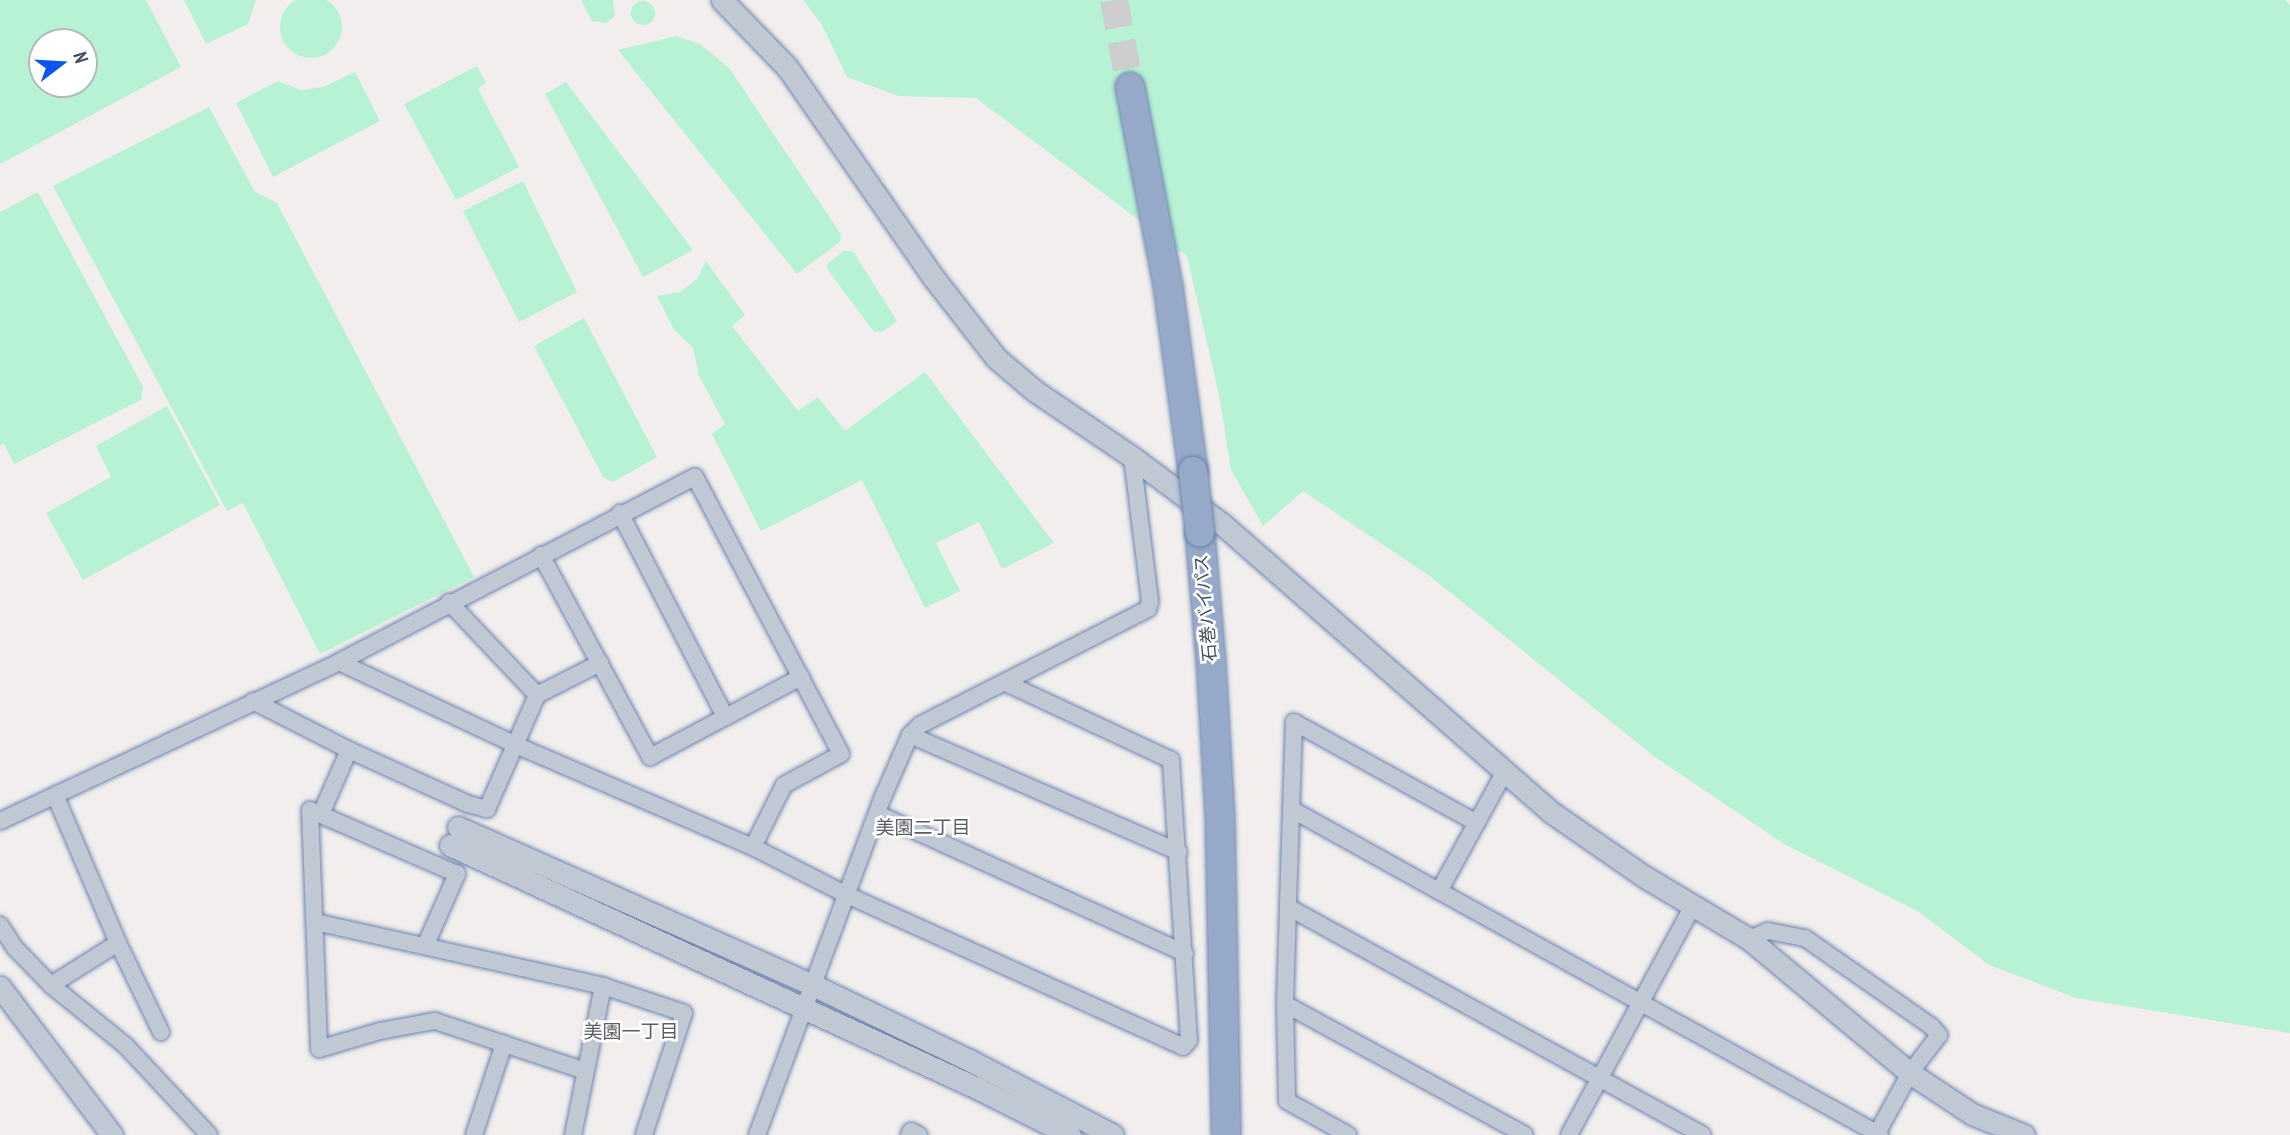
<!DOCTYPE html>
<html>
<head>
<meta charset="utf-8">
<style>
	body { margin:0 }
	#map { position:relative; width:2290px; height:1135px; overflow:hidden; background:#f1eeed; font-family:"PT Sans Narrow","Noto Sans JP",sans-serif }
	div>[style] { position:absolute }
	.green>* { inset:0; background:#b8f2d4 }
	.round { border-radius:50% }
	.trunk-tunnel>* { height:28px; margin-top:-14px; transform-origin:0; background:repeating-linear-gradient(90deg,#ceced0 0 28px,transparent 0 42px) }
	.roads { filter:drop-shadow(0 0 2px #6c84ad) drop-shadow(0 0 2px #6c84ad) }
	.minor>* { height:16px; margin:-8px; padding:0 8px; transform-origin:8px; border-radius:8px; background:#c0c8d4 }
	.tertiary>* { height:21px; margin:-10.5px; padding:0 10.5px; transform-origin:10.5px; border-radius:10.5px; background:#c0c8d4 }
	.trunk>* { height:28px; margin:-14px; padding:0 14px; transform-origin:14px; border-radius:14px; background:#96a9c8 }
	.bridges { filter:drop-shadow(0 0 2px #6c84ad) drop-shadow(0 0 2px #6c84ad) }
	.trunk-bridge>* { height:28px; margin:-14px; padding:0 14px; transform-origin:14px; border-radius:14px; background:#96a9c8 }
	span { translate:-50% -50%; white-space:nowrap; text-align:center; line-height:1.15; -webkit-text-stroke:5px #fff; paint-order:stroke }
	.street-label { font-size:18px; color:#444f5d }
	.neighbourhood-label { font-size:19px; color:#5a5d63 }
	.north { position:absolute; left:28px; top:28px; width:70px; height:70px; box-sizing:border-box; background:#fff; border:2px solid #b4b9be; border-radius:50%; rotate:73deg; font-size:19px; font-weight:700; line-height:28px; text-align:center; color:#444f5d }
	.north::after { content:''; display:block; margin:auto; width:24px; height:32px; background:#0a56ee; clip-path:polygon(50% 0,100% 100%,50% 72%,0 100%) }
</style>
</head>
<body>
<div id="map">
	<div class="green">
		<div class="round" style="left:280px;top:-4px;width:62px;height:62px"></div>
		<div style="clip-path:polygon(evenodd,0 0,146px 0,181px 67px,0 164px,0 0,84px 42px,84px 84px,42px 84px,42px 42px,84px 42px)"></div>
		<div style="clip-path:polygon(184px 0,256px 0,248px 24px,206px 44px)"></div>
		<div style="clip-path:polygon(581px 0,613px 0,615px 16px,606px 23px,592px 21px)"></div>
		<div style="clip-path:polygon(803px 0,2285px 0,2290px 5px,2290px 1033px,2076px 998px,1989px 965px,1919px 912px,1784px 844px,1655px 757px,1431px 577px,1303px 491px,1263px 526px,1231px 470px,1219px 395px,1187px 256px,976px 98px,898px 96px,847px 77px,822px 25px)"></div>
		<div class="round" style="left:631px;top:1px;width:24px;height:24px"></div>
		<div style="clip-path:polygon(676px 36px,700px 44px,729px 68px,841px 234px,840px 242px,797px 274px,618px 50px)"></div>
		<div style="clip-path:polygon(477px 66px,486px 83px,478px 89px,519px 167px,456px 200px,404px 104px)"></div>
		<div style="clip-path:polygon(355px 72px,380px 121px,273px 177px,236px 103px,278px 81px,301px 90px,323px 87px)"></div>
		<div style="clip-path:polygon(566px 82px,693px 250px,643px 277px,545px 94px)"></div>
		<div style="clip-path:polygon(209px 107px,255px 192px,277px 203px,474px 577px,320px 654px,243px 503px,227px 511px,53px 186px)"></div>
		<div style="clip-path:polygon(523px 181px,577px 292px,519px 322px,463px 211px)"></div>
		<div style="clip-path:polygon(38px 192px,143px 387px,141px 400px,14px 464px,4px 444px,0 445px,0 212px)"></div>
		<div style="clip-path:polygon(844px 251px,853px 251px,897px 321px,882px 332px,874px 332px,827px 269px,828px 263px)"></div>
		<div style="clip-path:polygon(706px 261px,745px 315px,732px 326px,798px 411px,818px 397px,845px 431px,925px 372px,1054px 543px,1002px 569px,979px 522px,936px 543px,960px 591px,925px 608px,862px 480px,761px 531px,712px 434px,725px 424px,699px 376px,693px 348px,673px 328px,657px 296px,680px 292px,697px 279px)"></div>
		<div style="clip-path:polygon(584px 318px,657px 457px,613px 482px,603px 477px,534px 346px)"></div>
		<div style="clip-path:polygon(167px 406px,220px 505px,83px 580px,46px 513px,111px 477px,96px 446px)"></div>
	</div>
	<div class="trunk-tunnel">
		<div style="left:1114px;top:0;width:88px;rotate:79.6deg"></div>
	</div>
	<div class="roads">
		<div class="minor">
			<div style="left:620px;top:513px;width:229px;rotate:62.7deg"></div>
			<div style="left:541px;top:555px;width:230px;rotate:61.6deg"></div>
			<div style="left:650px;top:757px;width:171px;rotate:-27.9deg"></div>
			<div style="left:339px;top:662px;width:198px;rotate:25.1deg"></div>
			<div style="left:518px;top:746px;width:256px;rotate:23.3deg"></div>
			<div style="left:753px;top:847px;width:106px;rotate:27.1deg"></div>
			<div style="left:847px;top:895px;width:369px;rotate:24.3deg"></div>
			<div style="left:1183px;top:1047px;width:9px;rotate:-49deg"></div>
			<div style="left:1189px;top:1040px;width:281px;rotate:-93.7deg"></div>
			<div style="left:1171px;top:760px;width:182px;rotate:-155deg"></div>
			<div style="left:537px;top:695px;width:71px;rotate:-26.9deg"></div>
			<div style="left:253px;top:701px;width:108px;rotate:27deg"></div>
			<div style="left:349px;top:750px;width:131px;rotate:24.4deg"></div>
			<div style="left:468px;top:804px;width:20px;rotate:15deg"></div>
			<div style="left:487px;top:809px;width:124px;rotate:-66.3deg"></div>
			<div style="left:537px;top:695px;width:128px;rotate:-133.4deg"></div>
			<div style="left:910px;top:735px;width:293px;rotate:23.5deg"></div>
			<div style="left:1504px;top:773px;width:135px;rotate:118.8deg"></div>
			<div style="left:1439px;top:891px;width:504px;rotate:28.96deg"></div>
			<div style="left:55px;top:795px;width:161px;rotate:66.9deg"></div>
			<div style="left:118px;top:943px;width:99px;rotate:64.2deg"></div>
			<div style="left:1291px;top:809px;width:169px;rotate:29deg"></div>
			<div style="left:321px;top:814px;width:70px;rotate:-66.4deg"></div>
			<div style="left:878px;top:814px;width:337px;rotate:24.4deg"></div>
			<div style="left:0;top:821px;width:374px;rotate:-25.1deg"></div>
			<div style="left:339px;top:662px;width:401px;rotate:-27.5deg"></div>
			<div style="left:695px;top:477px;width:313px;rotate:62.2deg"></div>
			<div style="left:841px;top:754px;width:65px;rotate:151.5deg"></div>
			<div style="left:784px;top:785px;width:69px;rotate:116.6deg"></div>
			<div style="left:1475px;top:822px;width:207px;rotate:-151.1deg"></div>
			<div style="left:1294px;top:722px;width:185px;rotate:91.9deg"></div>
			<div style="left:1288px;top:907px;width:473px;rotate:28.8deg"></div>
			<div style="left:1288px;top:907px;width:97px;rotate:91.8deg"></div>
			<div style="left:1285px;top:1004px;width:273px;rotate:28.6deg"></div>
			<div style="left:315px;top:922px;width:295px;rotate:12.5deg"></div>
			<div style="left:603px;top:986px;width:85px;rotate:18.4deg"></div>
			<div style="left:684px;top:1013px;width:128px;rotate:108.2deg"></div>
			<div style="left:0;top:925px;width:27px;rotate:57deg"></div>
			<div style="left:15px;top:948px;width:52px;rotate:45.8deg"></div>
			<div style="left:51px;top:985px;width:97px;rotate:39.1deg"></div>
			<div style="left:126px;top:1046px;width:122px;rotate:47deg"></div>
			<div style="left:1749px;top:939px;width:21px;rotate:-23deg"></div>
			<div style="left:1768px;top:931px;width:38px;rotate:11deg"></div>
			<div style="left:1805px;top:938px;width:155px;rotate:35deg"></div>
			<div style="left:1932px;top:1027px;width:11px;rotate:49deg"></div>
			<div style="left:1939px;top:1035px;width:48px;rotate:127.3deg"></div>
			<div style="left:1910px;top:1073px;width:71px;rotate:118.7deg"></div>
			<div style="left:426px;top:944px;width:77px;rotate:-66.1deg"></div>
			<div style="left:457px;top:874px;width:160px;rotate:-156.5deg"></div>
			<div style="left:310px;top:810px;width:239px;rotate:87.8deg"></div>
			<div style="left:319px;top:1049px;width:64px;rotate:-16.4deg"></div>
			<div style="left:380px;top:1031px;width:56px;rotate:-10.3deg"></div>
			<div style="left:435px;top:1021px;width:158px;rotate:18.4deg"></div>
			<div style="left:51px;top:985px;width:79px;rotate:-32.1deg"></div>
			<div style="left:1285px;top:1004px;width:97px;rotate:88.8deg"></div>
			<div style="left:1287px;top:1101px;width:70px;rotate:29.1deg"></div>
			<div style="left:474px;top:1135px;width:96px;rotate:-71.8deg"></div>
			<div style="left:573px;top:1135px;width:152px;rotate:-78.6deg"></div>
			<div style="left:757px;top:1135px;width:358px;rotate:-69.6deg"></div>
			<div style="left:882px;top:799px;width:70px;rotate:-66.4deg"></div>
			<div style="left:910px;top:735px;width:14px;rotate:-45deg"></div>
			<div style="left:920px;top:725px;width:256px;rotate:-27deg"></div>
			<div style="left:1148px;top:609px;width:8px;rotate:-76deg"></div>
			<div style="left:1150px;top:601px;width:145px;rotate:-97.1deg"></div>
			<div style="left:909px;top:1135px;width:4px;rotate:-63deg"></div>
			<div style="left:911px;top:1131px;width:9px;rotate:27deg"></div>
			<div style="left:1569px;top:1135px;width:260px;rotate:-61.6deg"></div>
		</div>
		<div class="tertiary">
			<div style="left:722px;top:0;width:93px;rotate:45.9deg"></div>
			<div style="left:787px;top:67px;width:256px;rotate:55.2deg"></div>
			<div style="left:933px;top:277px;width:103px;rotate:52.1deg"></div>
			<div style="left:996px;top:358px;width:51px;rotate:40.2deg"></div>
			<div style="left:1035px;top:391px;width:117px;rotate:34.2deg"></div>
			<div style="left:1132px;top:457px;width:112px;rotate:36.7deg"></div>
			<div style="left:1222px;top:524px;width:437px;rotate:41.2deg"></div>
			<div style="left:1551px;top:812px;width:114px;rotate:34.7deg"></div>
			<div style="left:1645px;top:877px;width:121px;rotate:30.8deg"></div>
			<div style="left:1749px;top:939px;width:209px;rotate:39.8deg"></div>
			<div style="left:1910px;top:1073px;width:74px;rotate:33.5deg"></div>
			<div style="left:1972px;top:1114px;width:56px;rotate:22deg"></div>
			<div style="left:458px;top:827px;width:386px;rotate:24deg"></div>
			<div style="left:811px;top:984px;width:175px;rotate:25.7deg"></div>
			<div style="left:969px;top:1060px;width:162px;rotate:27.5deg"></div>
			<div style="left:450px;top:845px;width:583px;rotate:24.76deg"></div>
			<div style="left:979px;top:1089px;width:102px;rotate:26.8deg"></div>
			<div style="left:0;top:987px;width:186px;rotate:52.9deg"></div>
		</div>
		<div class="trunk">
			<div style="left:1130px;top:87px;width:203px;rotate:79.2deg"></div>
			<div style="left:1168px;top:286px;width:187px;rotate:82.3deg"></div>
			<div style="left:1200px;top:533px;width:128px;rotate:85.1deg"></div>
			<div style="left:1211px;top:661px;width:156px;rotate:86.7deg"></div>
			<div style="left:1220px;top:817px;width:318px;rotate:88.9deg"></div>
		</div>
	</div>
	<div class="bridges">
		<div class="trunk-bridge">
			<div style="left:1193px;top:471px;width:62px;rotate:83.6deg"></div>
		</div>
	</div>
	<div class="street-label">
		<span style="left:1206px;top:608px;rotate:-95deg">石巻バイパス</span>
	</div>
	<div class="neighbourhood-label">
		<span style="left:923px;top:828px">美園二丁目</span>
		<span style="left:631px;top:1032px">美園一丁目</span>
	</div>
	<div class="north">N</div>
</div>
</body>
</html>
